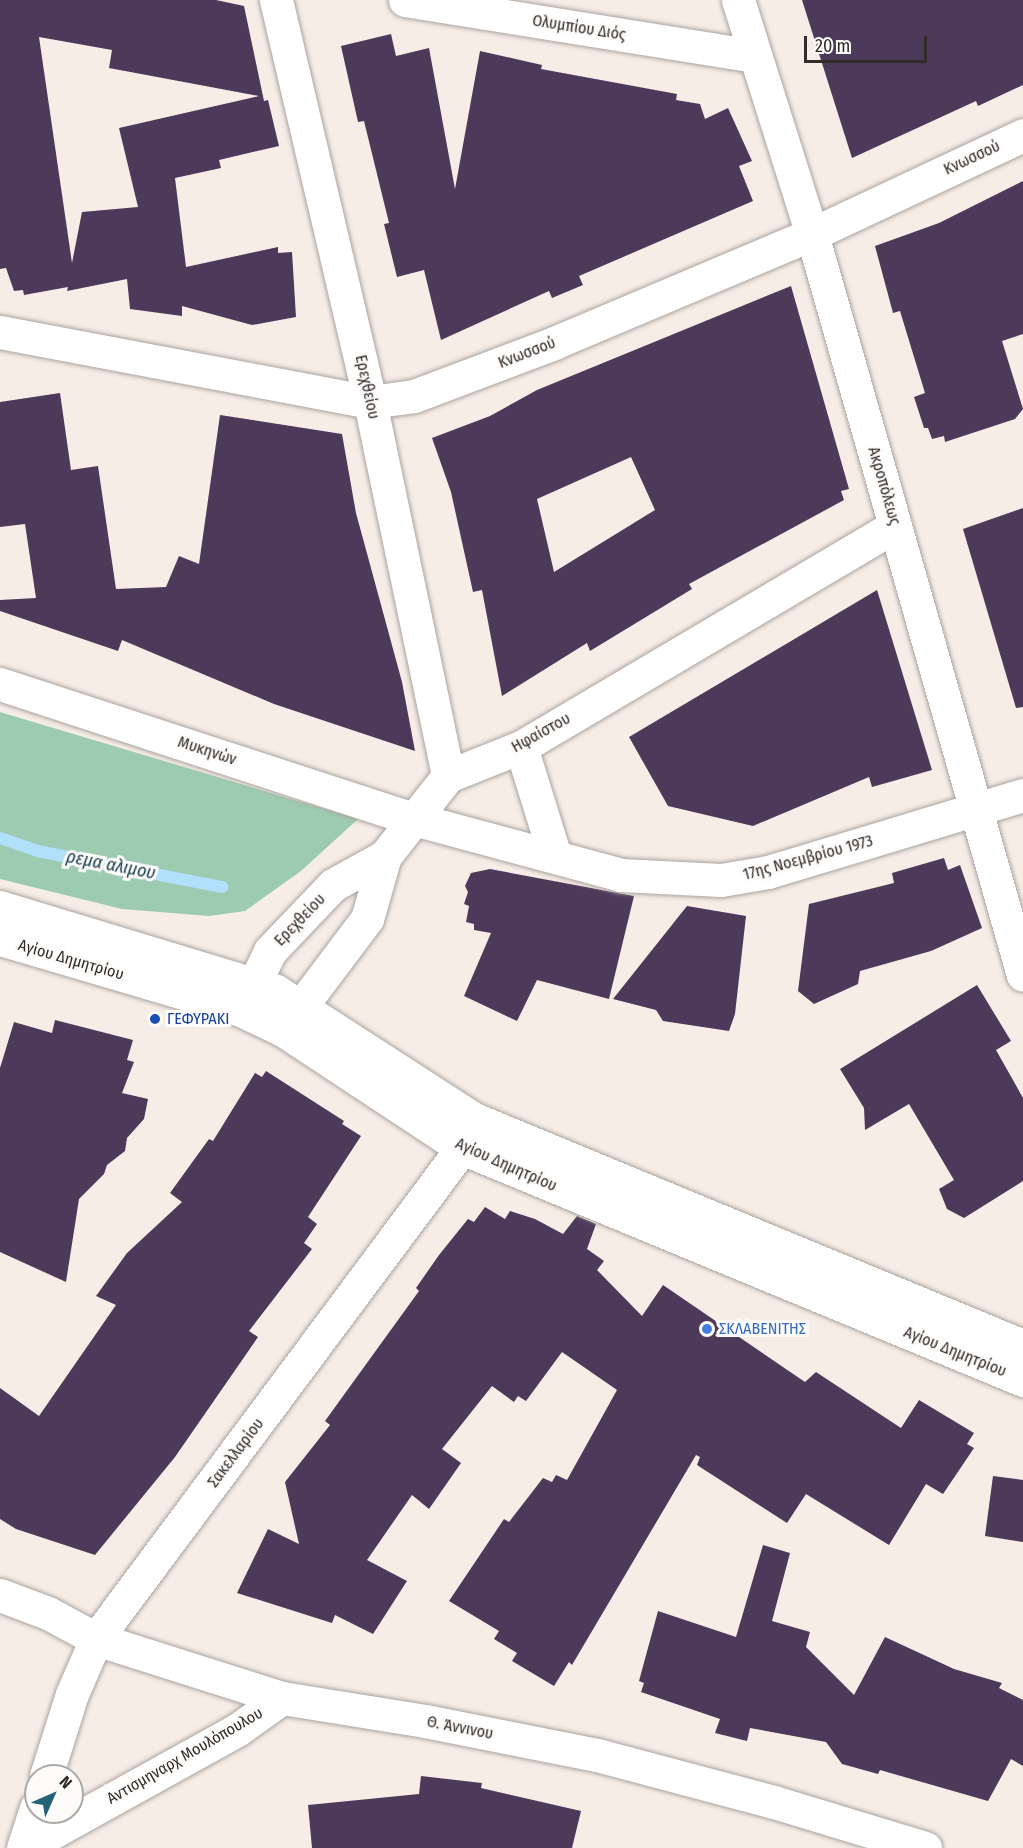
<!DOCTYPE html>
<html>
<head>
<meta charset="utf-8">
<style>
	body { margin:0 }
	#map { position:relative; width:1023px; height:1848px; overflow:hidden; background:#f7ede7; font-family:"Fira Sans Condensed",sans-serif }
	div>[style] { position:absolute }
	.forest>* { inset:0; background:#9dcbb1 }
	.stream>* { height:12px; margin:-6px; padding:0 6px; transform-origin:6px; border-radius:6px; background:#b1e0fa }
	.building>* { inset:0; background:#4d395a }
	.roads { filter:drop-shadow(0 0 2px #aca39e) drop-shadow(0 0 2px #aca39e) }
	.minor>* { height:33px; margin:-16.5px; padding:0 16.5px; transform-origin:16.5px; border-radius:16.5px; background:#fff }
	.dots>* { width:16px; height:16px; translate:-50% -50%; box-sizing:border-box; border:3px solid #fefcfb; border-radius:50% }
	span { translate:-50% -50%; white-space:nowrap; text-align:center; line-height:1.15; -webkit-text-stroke:6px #fefcfb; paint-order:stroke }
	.street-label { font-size:16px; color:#302c2a }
	.transit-label { font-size:16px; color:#164399 }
	.left { translate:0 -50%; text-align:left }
	.shop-label { font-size:16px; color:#366cbe }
	.water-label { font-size:18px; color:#133b4d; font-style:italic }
	.north { position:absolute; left:24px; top:1764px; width:60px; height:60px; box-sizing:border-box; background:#fefcfb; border:2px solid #aca9a7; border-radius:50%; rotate:45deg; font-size:16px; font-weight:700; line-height:24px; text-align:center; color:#302c2a }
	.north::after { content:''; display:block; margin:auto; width:21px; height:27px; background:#246278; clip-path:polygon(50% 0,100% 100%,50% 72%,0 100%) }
	.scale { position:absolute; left:804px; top:36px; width:123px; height:27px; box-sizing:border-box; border:3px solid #302c2a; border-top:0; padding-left:8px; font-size:18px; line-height:21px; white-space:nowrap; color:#302c2a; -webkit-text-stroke:4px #fefcfb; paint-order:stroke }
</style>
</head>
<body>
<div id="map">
	<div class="forest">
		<div style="clip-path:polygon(0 712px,358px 819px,301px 871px,245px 911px,209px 916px,122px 909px,0 879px)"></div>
	</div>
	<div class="stream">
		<div style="left:0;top:838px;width:39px;rotate:19deg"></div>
		<div style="left:37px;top:851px;width:189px;rotate:11deg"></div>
	</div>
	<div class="building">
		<div style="clip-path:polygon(evenodd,0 0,216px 0,244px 6px,264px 101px,268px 100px,279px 146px,219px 160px,221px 168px,175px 178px,186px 267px,278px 247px,278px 253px,292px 252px,296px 317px,252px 325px,182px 306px,182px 316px,130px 309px,127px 279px,67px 291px,68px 287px,24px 295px,23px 290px,14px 291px,6px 268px,0 269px,0 0,39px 37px,112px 50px,109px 68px,259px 96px,119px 128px,138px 207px,82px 212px,72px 263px,39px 37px)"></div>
		<div style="clip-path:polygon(802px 0,1023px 0,1023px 85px,978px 106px,976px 101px,852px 158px)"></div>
		<div style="clip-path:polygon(391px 34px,396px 56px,429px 48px,455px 189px,480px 51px,542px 65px,541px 69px,677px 94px,676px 100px,700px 104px,705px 119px,728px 108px,752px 161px,739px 166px,753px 201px,579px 276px,583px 285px,552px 298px,549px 291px,441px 340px,424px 270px,397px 277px,384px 224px,389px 223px,364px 121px,358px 122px,341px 46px)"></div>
		<div style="clip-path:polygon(1023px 181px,1023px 334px,1002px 341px,1023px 409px,1015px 419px,945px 442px,944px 436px,932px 439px,928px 428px,924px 428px,914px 397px,925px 393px,900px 311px,893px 313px,875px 246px,939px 223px)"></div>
		<div style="clip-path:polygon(evenodd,791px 286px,849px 489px,841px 491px,844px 500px,689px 584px,692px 589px,590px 651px,587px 643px,502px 696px,482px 590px,473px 592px,451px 492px,432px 438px,490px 416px,537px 390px,791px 286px,631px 457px,655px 510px,554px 572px,537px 499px,631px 457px)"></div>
		<div style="clip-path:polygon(60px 393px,71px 470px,98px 466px,116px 589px,166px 587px,179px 556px,199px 564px,220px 415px,342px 434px,356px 513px,402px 682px,415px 751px,274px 704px,122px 640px,118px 651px,0 611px,0 600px,36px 598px,25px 524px,0 527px,0 402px)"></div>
		<div style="clip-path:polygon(1023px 508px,1023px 707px,1016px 708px,963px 529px)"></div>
		<div style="clip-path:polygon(877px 590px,932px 770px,872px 787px,869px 777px,753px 826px,668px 806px,629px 737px)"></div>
		<div style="clip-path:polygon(944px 858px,948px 870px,960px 865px,982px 928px,931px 951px,860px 971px,858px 984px,814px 1004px,798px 991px,809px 904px,894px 883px,892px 873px)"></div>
		<div style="clip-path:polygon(490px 869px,634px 896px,609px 999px,537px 980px,517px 1021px,464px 996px,491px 933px,474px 930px,474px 924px,466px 922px,469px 906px,464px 904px,468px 892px,465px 886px,471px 873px)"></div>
		<div style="clip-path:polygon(687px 906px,746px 916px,735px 1014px,729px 1031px,663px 1021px,656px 1010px,613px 999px)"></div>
		<div style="clip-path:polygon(977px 985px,1011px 1041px,996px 1050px,1023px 1098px,1023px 1181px,964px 1218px,947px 1209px,939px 1189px,954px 1180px,909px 1104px,865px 1130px,864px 1108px,840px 1069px)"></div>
		<div style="clip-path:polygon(55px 1020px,133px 1040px,127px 1060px,134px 1062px,122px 1093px,148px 1099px,144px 1119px,127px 1138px,125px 1151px,107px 1165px,104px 1174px,79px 1199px,66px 1282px,0 1252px,0 1068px,14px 1022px,52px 1033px)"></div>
		<div style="clip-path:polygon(266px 1071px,344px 1121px,342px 1124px,361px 1136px,308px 1217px,317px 1224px,304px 1243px,312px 1249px,249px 1331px,258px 1337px,175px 1457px,95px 1555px,16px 1529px,0 1519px,0 1388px,39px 1416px,116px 1305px,96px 1296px,127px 1253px,182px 1202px,170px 1193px,209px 1139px,213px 1141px,255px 1073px,262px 1077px)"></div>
		<div style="clip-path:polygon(485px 1207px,505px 1219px,510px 1211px,535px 1219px,563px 1234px,577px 1216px,596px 1224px,587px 1249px,604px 1261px,597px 1270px,642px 1316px,663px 1285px,805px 1382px,816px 1372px,901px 1428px,919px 1400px,974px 1433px,967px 1444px,974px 1448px,943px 1494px,926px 1484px,889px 1545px,806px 1494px,787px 1523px,697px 1465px,700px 1457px,696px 1455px,572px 1665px,569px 1662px,554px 1686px,512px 1661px,517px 1653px,494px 1639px,499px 1631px,449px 1601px,504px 1519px,509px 1522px,543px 1478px,552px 1482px,556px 1475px,567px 1480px,617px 1390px,562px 1352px,526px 1401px,518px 1396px,514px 1402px,492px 1386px,442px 1449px,461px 1463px,429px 1509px,412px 1495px,367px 1560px,407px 1581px,373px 1634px,335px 1615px,332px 1623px,237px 1593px,268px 1529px,299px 1544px,285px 1482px,330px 1425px,325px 1421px,419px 1291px,416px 1288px,439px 1255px,468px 1219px,474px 1222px)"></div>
		<div style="clip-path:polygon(993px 1476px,1023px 1480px,1023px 1542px,985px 1536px)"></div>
		<div style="clip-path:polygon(763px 1545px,790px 1553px,772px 1621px,810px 1632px,806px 1647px,854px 1695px,885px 1637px,954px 1669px,1002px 1683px,999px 1688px,1023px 1700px,1023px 1766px,1011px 1759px,988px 1801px,880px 1770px,878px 1774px,842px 1764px,826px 1742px,750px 1728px,747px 1741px,715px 1733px,720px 1719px,641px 1692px,644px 1683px,639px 1681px,658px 1611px,736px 1637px)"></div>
		<div style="clip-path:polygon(421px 1776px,482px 1783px,481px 1788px,581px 1811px,572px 1848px,312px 1848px,308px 1805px,419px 1794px)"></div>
	</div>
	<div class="roads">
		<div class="minor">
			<div style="left:276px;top:0;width:413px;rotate:76.8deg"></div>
			<div style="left:370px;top:402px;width:382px;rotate:78.2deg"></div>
			<div style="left:405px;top:0;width:352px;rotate:9.1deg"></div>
			<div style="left:738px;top:0;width:245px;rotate:72.5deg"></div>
			<div style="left:812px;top:234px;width:770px;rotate:74.11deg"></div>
			<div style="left:0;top:332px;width:377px;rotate:10.7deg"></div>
			<div style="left:370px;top:402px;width:44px;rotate:-7.8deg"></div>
			<div style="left:414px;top:396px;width:150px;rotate:-20.7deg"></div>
			<div style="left:554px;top:343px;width:280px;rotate:-22.9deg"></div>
			<div style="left:812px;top:234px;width:233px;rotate:-25.1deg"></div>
			<div style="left:0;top:684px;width:435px;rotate:18.1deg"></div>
			<div style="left:414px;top:819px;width:214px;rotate:15.1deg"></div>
			<div style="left:621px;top:875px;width:100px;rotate:2.9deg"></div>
			<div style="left:721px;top:880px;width:48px;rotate:-9.7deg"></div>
			<div style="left:768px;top:872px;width:266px;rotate:-16.8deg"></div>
			<div style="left:521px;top:747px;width:114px;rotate:72.7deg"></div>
			<div style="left:0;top:907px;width:288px;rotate:16.9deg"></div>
			<div style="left:276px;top:991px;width:236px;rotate:32.9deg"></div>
			<div style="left:474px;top:1119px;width:594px;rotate:22.46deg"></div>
			<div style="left:0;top:939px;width:251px;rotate:16.4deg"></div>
			<div style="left:241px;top:1010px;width:47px;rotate:25.5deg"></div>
			<div style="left:283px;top:1030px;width:214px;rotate:33.4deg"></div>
			<div style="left:462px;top:1148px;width:607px;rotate:22.47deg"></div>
			<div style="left:245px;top:1003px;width:58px;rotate:-64.3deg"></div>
			<div style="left:270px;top:951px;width:91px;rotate:-46.3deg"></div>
			<div style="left:333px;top:885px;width:60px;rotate:-29.1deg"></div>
			<div style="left:290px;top:1021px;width:128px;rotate:-53deg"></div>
			<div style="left:367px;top:919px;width:66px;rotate:-74.1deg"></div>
			<div style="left:385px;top:856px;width:102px;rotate:-51.8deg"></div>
			<div style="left:448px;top:776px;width:79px;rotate:-21.7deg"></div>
			<div style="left:521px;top:747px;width:434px;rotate:-30.6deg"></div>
			<div style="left:0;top:1595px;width:51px;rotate:20.6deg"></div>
			<div style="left:48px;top:1613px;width:55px;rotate:28.4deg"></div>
			<div style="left:96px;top:1639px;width:195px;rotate:17.6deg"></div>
			<div style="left:282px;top:1698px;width:145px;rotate:9.1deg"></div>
			<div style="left:425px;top:1721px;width:175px;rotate:11.2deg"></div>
			<div style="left:597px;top:1755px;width:183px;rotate:14.9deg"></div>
			<div style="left:774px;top:1802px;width:158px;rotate:16.9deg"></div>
			<div style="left:46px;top:1776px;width:86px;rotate:-72.4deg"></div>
			<div style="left:72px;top:1694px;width:60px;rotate:-66.4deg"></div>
			<div style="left:96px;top:1639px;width:612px;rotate:-53.3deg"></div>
			<div style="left:23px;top:1848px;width:42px;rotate:-72deg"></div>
			<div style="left:24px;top:1848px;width:244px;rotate:-29deg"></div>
			<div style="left:237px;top:1730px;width:55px;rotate:-35.4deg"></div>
		</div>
	</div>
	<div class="dots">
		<div style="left:155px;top:1019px;background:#1a4fb4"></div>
		<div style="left:707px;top:1329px;background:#3f7fe0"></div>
	</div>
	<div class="street-label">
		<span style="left:579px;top:28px;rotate:9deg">Ολυμπίου Διός</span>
		<span style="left:972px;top:158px;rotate:-25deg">Κνωσσού</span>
		<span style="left:527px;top:353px;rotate:-21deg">Κνωσσού</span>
		<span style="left:367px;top:387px;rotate:78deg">Ερεχθείου</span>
		<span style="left:884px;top:486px;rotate:74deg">Ακροπόλεως</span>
		<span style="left:541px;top:733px;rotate:-29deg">Ηφαίστου</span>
		<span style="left:207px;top:751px;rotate:18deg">Μυκηνών</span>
		<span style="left:808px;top:858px;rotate:-15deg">17ης Νοεμβρίου 1973</span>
		<span style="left:300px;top:920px;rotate:-46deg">Ερεχθείου</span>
		<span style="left:71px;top:960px;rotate:16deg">Αγίου Δημητρίου</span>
		<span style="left:506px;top:1165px;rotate:24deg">Αγίου Δημητρίου</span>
		<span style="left:955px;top:1352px;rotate:22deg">Αγίου Δημητρίου</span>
		<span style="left:236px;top:1453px;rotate:-53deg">Σακελλαρίου</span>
		<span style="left:460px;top:1728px;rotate:11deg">Θ. Άννινου</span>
		<span style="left:185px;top:1756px;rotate:-30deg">Αντισμηναρχ Μουλόπουλου</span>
	</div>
	<div class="transit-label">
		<span class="left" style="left:167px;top:1019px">ΓΕΦΥΡΑΚΙ</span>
	</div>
	<div class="shop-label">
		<span class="left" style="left:719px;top:1329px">ΣΚΛΑΒΕΝΙΤΗΣ</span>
	</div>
	<div class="water-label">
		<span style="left:111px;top:865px;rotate:11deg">ρεμα αλιμου</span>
	</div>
	<div class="north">N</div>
	<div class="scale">20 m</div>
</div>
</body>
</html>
